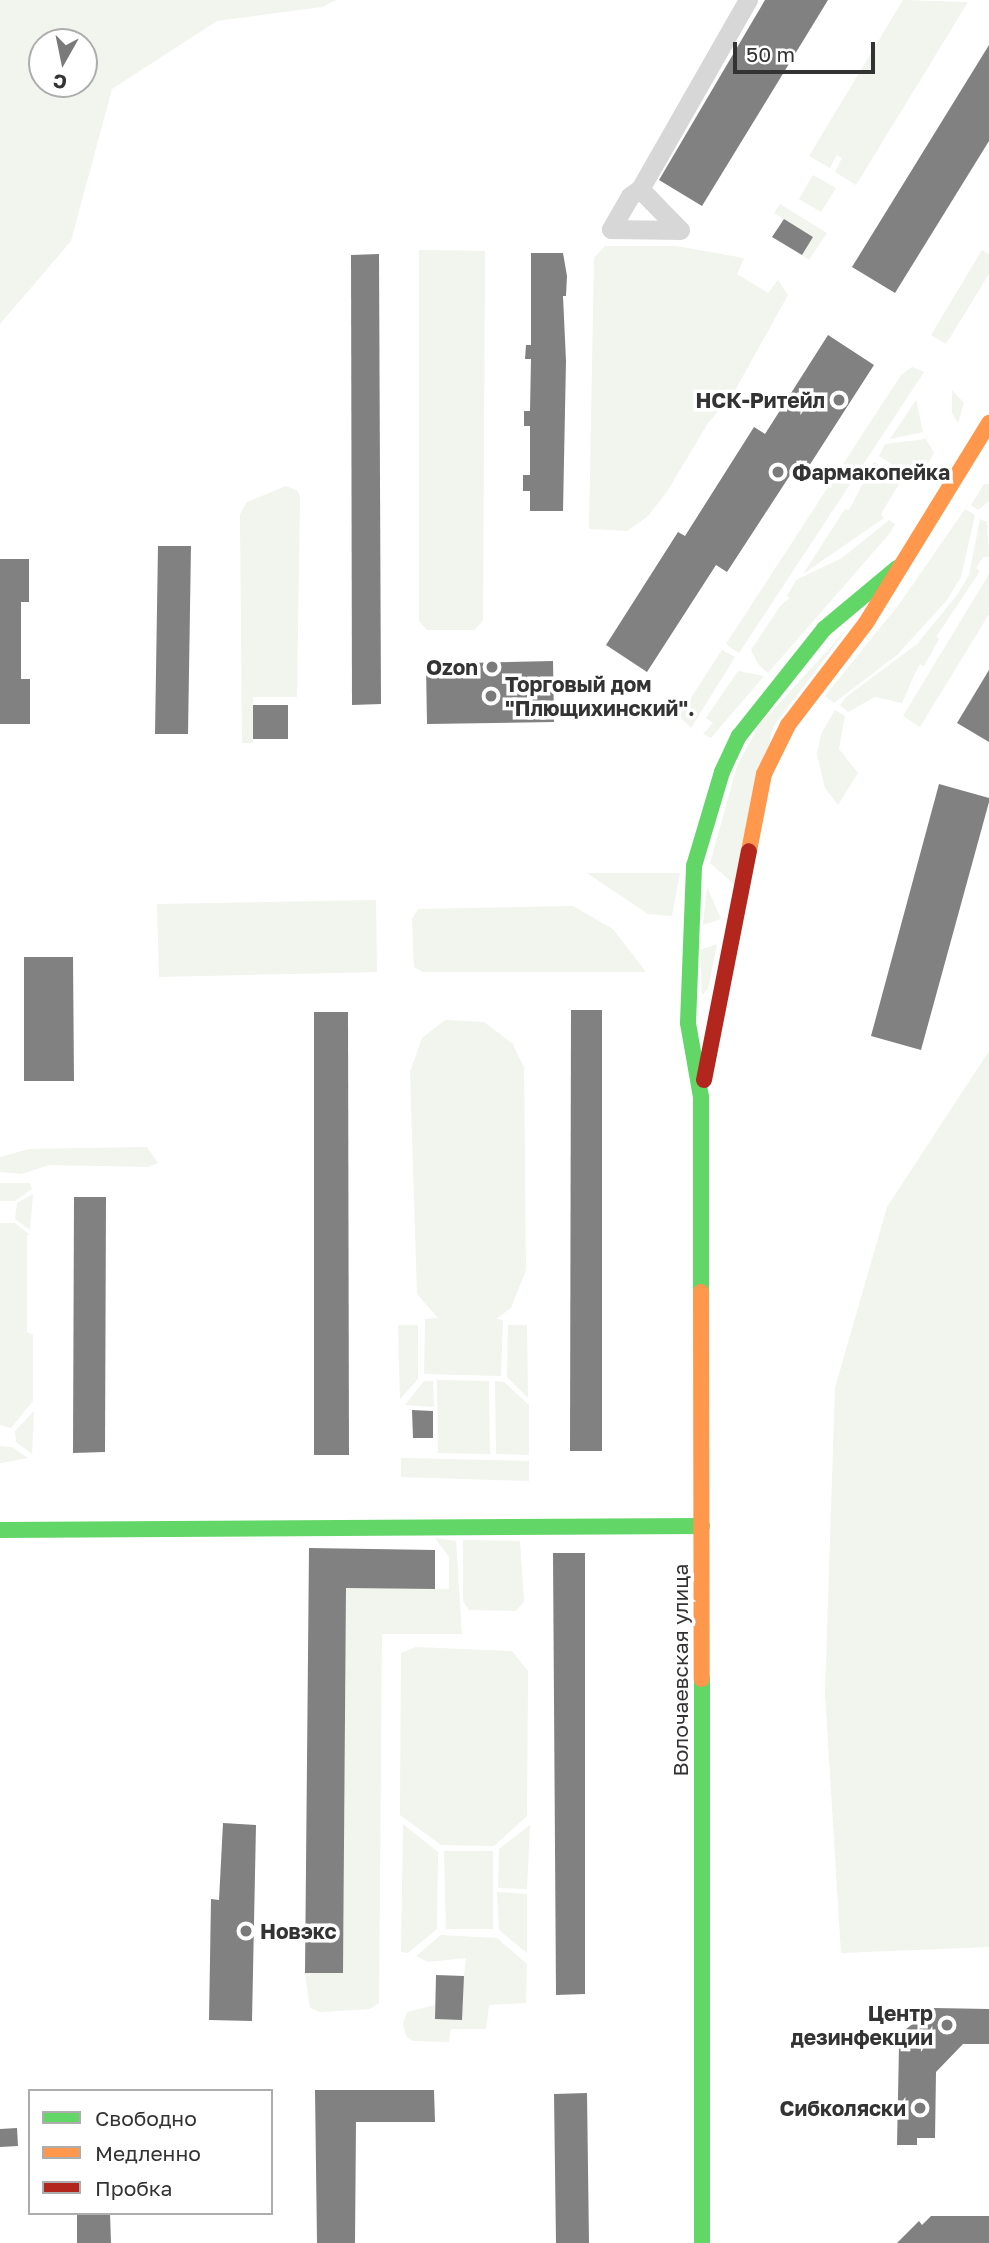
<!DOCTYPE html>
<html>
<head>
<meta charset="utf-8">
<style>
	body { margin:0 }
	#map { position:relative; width:989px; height:2243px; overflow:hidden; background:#fff; font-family:"Golos Text",sans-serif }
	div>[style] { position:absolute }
	.green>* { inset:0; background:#f1f5ed }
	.building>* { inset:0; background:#818181 }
	.street>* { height:19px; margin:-9.5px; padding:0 9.5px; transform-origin:9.5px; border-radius:9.5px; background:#d7d7d7 }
	.fast>* { height:16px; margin:-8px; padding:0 8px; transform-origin:8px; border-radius:8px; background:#63d668 }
	.slow>* { height:16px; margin:-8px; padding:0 8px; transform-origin:8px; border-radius:8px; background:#ff974d }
	.jam>* { height:16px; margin:-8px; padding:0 8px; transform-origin:8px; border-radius:8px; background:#b3261e }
	.dots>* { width:19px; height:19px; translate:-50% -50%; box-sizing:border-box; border:4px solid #fff; border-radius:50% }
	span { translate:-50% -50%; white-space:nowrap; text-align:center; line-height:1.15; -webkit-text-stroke:7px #fff; paint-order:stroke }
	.poi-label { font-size:21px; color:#333; font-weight:700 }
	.right { translate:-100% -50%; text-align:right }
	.left { translate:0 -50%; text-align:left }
	.street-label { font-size:21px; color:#333 }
	.legend { position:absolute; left:28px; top:2089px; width:245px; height:126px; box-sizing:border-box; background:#fff; border:2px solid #adadad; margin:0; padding:9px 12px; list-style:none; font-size:21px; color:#333 }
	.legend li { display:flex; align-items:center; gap:14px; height:35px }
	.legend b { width:35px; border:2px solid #adadad }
	.north { position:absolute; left:28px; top:28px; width:70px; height:70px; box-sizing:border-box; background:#fff; border:2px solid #adadad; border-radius:50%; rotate:189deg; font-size:19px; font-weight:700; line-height:28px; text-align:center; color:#333 }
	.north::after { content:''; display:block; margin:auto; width:24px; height:32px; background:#7a7a7a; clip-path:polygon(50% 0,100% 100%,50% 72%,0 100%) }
	.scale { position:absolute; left:733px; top:42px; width:142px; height:32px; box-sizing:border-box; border:4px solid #333; border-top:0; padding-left:9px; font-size:21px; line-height:24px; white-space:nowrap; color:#333; -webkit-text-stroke:5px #fff; paint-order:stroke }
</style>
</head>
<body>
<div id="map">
	<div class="green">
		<div style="clip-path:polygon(evenodd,0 0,336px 0,322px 7px,217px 21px,112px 89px,71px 241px,0 324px,0 0,84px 42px,84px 84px,42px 84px,42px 42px,84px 42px)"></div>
		<div style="clip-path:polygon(903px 0,968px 2px,856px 185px,835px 172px,842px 158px,837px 155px,830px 168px,809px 156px)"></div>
		<div style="clip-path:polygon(813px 175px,836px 188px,821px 212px,799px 199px)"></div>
		<div style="clip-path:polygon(780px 204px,827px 233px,809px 260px,802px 255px,813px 237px,774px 213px)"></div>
		<div style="clip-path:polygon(605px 246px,676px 246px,744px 258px,737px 274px,768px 293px,778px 280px,788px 295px,732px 396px,708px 423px,666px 493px,647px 517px,627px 531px,589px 529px,594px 258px)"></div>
		<div style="clip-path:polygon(419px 250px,485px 251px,483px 621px,474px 630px,427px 630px,419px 621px)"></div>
		<div style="clip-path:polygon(982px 250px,989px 254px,989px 274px,946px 344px,931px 335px)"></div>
		<div style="clip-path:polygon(912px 367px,924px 372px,739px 653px,726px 644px,901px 375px)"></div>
		<div style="clip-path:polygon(952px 390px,964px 403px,958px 423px,952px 413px)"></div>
		<div style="clip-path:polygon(916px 400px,923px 432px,890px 439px)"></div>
		<div style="clip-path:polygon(926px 439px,934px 453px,923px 473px,910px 465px,905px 472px,879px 456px,885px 444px)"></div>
		<div style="clip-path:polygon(874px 462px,902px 479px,881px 514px,884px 518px,803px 574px,845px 509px,849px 510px)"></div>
		<div style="clip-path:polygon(984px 484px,989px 484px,989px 501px,978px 510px,971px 505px)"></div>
		<div style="clip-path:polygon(286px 486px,298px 491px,300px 498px,297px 697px,253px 697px,253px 743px,242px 743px,240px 514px,247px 502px)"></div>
		<div style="clip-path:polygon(965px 509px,975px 515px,961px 577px,947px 600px,897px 655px,834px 703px,825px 696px,900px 603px)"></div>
		<div style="clip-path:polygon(980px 519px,987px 522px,989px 557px,983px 557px,976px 568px,980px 571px,936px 637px,939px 639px,924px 666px,920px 664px,915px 673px,902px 703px,875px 697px,848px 712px,840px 705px,846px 697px,917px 644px,957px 595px,969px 575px)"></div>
		<div style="clip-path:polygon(889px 520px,895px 524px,890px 533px,768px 673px,759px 665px,751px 650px,781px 605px,790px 598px,787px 596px,796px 580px,842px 558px)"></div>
		<div style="clip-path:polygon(989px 574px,989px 614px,920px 727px,903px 716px)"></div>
		<div style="clip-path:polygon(848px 628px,773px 727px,736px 886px,710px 863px,737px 766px,759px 725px)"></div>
		<div style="clip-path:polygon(722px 650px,735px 657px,691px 728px,679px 716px)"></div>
		<div style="clip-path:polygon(738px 671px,764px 676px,711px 738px,703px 734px,713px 723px,706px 718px)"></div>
		<div style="clip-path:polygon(835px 710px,845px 716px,839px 749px,858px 773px,838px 805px,825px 788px,817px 754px,821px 734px)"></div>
		<div style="clip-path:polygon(587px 873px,680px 873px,672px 916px,648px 914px)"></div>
		<div style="clip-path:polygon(707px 887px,721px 919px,703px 925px)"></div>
		<div style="clip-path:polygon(376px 900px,377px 972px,159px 977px,157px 904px)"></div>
		<div style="clip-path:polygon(573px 906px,613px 929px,646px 972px,423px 972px,414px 967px,412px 919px,418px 909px)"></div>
		<div style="clip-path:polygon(717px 944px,708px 989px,702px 995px,700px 950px)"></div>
		<div style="clip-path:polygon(445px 1020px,484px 1022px,513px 1044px,524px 1068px,526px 1270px,511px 1308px,496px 1319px,503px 1320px,501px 1376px,424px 1374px,425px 1319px,438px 1318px,417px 1294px,410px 1072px,422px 1038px)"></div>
		<div style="clip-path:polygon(989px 1051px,989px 1947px,841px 1953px,825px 1694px,835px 1388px,887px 1207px)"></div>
		<div style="clip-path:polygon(147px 1147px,158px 1163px,148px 1167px,49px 1165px,22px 1174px,0 1172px,0 1157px,29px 1149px)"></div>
		<div style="clip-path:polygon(0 1183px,30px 1183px,32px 1189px,15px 1201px,0 1201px)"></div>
		<div style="clip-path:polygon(33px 1194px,30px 1230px,15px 1219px,17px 1203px)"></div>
		<div style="clip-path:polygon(0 1223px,15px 1223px,30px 1235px,27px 1235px,27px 1332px,33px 1335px,33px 1401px,11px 1428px,0 1425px)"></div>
		<div style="clip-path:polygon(398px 1325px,418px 1325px,418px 1379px,400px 1399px)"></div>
		<div style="clip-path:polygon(508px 1325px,527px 1325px,528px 1398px,507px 1377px)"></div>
		<div style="clip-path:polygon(437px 1380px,489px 1381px,490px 1454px,438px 1453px)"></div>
		<div style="clip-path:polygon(424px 1381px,433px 1381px,434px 1407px,405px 1405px)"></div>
		<div style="clip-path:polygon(495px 1381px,504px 1382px,529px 1405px,529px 1455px,496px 1454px)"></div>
		<div style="clip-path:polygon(34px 1411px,32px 1454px,16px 1442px,15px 1431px)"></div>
		<div style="clip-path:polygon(0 1446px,12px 1447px,28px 1458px,0 1463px)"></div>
		<div style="clip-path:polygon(401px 1458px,529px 1461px,529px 1481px,401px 1477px)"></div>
		<div style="clip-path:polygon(435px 1538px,456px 1541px,462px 1634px,382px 1634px,379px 2003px,370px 2009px,320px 2012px,310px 2008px,305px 1973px,343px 1973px,346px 1588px,449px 1589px,449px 1557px)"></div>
		<div style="clip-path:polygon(463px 1540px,520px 1541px,524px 1601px,516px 1611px,469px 1610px,463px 1601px)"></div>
		<div style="clip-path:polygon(416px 1647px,512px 1651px,528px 1671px,527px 1816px,494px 1846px,441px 1845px,400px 1815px,401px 1653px)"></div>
		<div style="clip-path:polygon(403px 1824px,438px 1852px,437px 1929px,408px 1953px,401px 1952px)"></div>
		<div style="clip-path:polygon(530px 1825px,527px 1889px,498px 1888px,499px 1849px)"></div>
		<div style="clip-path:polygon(444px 1851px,493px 1851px,493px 1929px,446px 1929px)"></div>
		<div style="clip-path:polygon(497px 1892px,527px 1894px,527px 1953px,499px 1930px)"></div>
		<div style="clip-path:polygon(441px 1935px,497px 1938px,527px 1964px,526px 2003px,489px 2005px,486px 2029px,451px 2029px,449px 2042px,413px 2041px,406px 2036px,403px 2024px,407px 2012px,435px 2005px,435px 2019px,464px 1976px,466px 1958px,428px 1962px,416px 1956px)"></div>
	</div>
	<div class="building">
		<div style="clip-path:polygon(765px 0,828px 0,702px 206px,659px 180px)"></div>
		<div style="clip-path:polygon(989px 45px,989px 141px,895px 293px,852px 267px)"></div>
		<div style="clip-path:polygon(784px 219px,813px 237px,802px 255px,772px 237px)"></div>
		<div style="clip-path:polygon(531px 253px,563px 253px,567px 276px,566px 296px,563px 296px,566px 361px,563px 511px,530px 511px,530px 491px,523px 491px,523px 475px,530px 475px,530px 426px,524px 426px,524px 411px,530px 411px,531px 359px,525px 359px,526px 345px,531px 345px)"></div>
		<div style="clip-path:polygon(379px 254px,381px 704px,352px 705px,351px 255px)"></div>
		<div style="clip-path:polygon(828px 335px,874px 365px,809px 466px,800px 460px,727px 572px,716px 565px,647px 672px,606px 645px,678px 532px,685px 536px,754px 427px,765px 434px)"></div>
		<div style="clip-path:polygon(158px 546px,191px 546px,188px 734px,155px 734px)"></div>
		<div style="clip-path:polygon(0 559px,29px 559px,29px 602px,21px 602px,21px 679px,30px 679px,30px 724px,0 724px)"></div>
		<div style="clip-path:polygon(553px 661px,554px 722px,427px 724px,426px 664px)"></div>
		<div style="clip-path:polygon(989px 670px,989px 742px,957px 723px)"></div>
		<div style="clip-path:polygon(253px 705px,288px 705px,288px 739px,253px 739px)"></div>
		<div style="clip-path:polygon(939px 784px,989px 798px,989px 802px,921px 1050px,871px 1036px)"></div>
		<div style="clip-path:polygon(24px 957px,73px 957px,74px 1081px,24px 1081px)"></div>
		<div style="clip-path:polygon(571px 1010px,602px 1010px,602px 1451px,570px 1451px)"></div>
		<div style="clip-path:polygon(314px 1012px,348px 1012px,349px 1455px,314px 1455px)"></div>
		<div style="clip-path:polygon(74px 1197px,106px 1197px,105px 1452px,73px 1453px)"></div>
		<div style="clip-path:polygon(412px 1410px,433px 1411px,433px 1438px,413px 1438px)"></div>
		<div style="clip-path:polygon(309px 1548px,435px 1550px,435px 1589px,346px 1588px,343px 1973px,305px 1973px)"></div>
		<div style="clip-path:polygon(553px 1553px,585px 1553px,585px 1994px,556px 1995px)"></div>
		<div style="clip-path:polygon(223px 1823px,256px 1825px,252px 2021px,209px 2020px,211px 1899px,219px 1900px)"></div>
		<div style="clip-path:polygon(436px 1975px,464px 1976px,462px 2020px,435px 2019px)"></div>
		<div style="clip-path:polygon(934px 2008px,989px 2009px,989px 2044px,963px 2044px,936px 2072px,935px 2138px,917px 2138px,917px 2145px,897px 2145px,899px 2046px,924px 2047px,906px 2029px)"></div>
		<div style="clip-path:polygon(315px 2090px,434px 2090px,435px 2122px,356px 2122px,355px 2243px,317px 2243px)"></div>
		<div style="clip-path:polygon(587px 2093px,589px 2243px,556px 2243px,554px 2094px)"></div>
		<div style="clip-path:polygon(17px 2128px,18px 2146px,0 2147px,0 2129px)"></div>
		<div style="clip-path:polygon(77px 2213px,110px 2213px,111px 2243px,77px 2243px)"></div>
		<div style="clip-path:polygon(931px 2216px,989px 2216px,989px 2243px,897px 2243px,919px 2221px,922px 2225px)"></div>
	</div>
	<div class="street">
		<div style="left:640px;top:189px;width:57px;rotate:45.7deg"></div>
		<div style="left:611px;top:229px;width:38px;rotate:-60deg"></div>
		<div style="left:630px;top:196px;width:12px;rotate:-35deg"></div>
		<div style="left:640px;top:189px;width:218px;rotate:-60.3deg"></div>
		<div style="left:611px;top:229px;width:69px;rotate:0.8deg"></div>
	</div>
	<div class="fast">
		<div style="left:701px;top:1292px;width:195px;rotate:-90deg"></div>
		<div style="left:701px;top:1097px;width:75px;rotate:-100deg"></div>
		<div style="left:688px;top:1023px;width:157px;rotate:-87.8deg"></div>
		<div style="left:694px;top:866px;width:98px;rotate:-73.4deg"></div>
		<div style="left:722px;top:772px;width:40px;rotate:-65deg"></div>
		<div style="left:739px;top:736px;width:137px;rotate:-51.5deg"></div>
		<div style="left:824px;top:629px;width:95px;rotate:-39.9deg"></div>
		<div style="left:0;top:1530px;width:702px;rotate:-0.33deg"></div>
		<div style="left:702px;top:1679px;width:564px;rotate:90deg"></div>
	</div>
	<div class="slow">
		<div style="left:749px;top:851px;width:78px;rotate:-79deg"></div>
		<div style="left:764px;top:774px;width:55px;rotate:-63.9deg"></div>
		<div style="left:788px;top:725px;width:128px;rotate:-52.6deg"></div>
		<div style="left:866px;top:623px;width:235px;rotate:-58.4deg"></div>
		<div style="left:701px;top:1292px;width:387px;rotate:89.9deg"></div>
	</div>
	<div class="jam">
		<div style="left:704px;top:1080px;width:233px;rotate:-78.9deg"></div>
	</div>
	<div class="dots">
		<div style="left:839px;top:400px;background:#7a7a7a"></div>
		<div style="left:778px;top:472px;background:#7a7a7a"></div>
		<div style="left:492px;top:667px;background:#7a7a7a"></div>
		<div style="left:491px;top:696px;background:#7a7a7a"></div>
		<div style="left:246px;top:1931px;background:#7a7a7a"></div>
		<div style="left:947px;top:2025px;background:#7a7a7a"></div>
		<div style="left:920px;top:2108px;background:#7a7a7a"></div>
	</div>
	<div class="poi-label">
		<span class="right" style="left:825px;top:400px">НСК-Ритейл</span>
		<span class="left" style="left:792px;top:472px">Фармакопейка</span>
		<span class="right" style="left:478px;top:667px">Ozon</span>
		<span class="left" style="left:505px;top:696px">Торговый дом<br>"Плющихинский".</span>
		<span class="left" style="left:260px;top:1931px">Новэкс</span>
		<span class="right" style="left:933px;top:2025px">Центр<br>дезинфекции</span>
		<span class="right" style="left:906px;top:2108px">Сибколяски</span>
	</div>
	<div class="street-label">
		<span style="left:680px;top:1670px;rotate:-90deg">Волочаевская улица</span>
	</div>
	<ul class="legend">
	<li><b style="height:9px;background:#63d668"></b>Свободно</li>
	<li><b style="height:9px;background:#ff974d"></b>Медленно</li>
	<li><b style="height:9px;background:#b3261e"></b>Пробка</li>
	</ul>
	<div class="north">С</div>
	<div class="scale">50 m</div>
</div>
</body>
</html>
